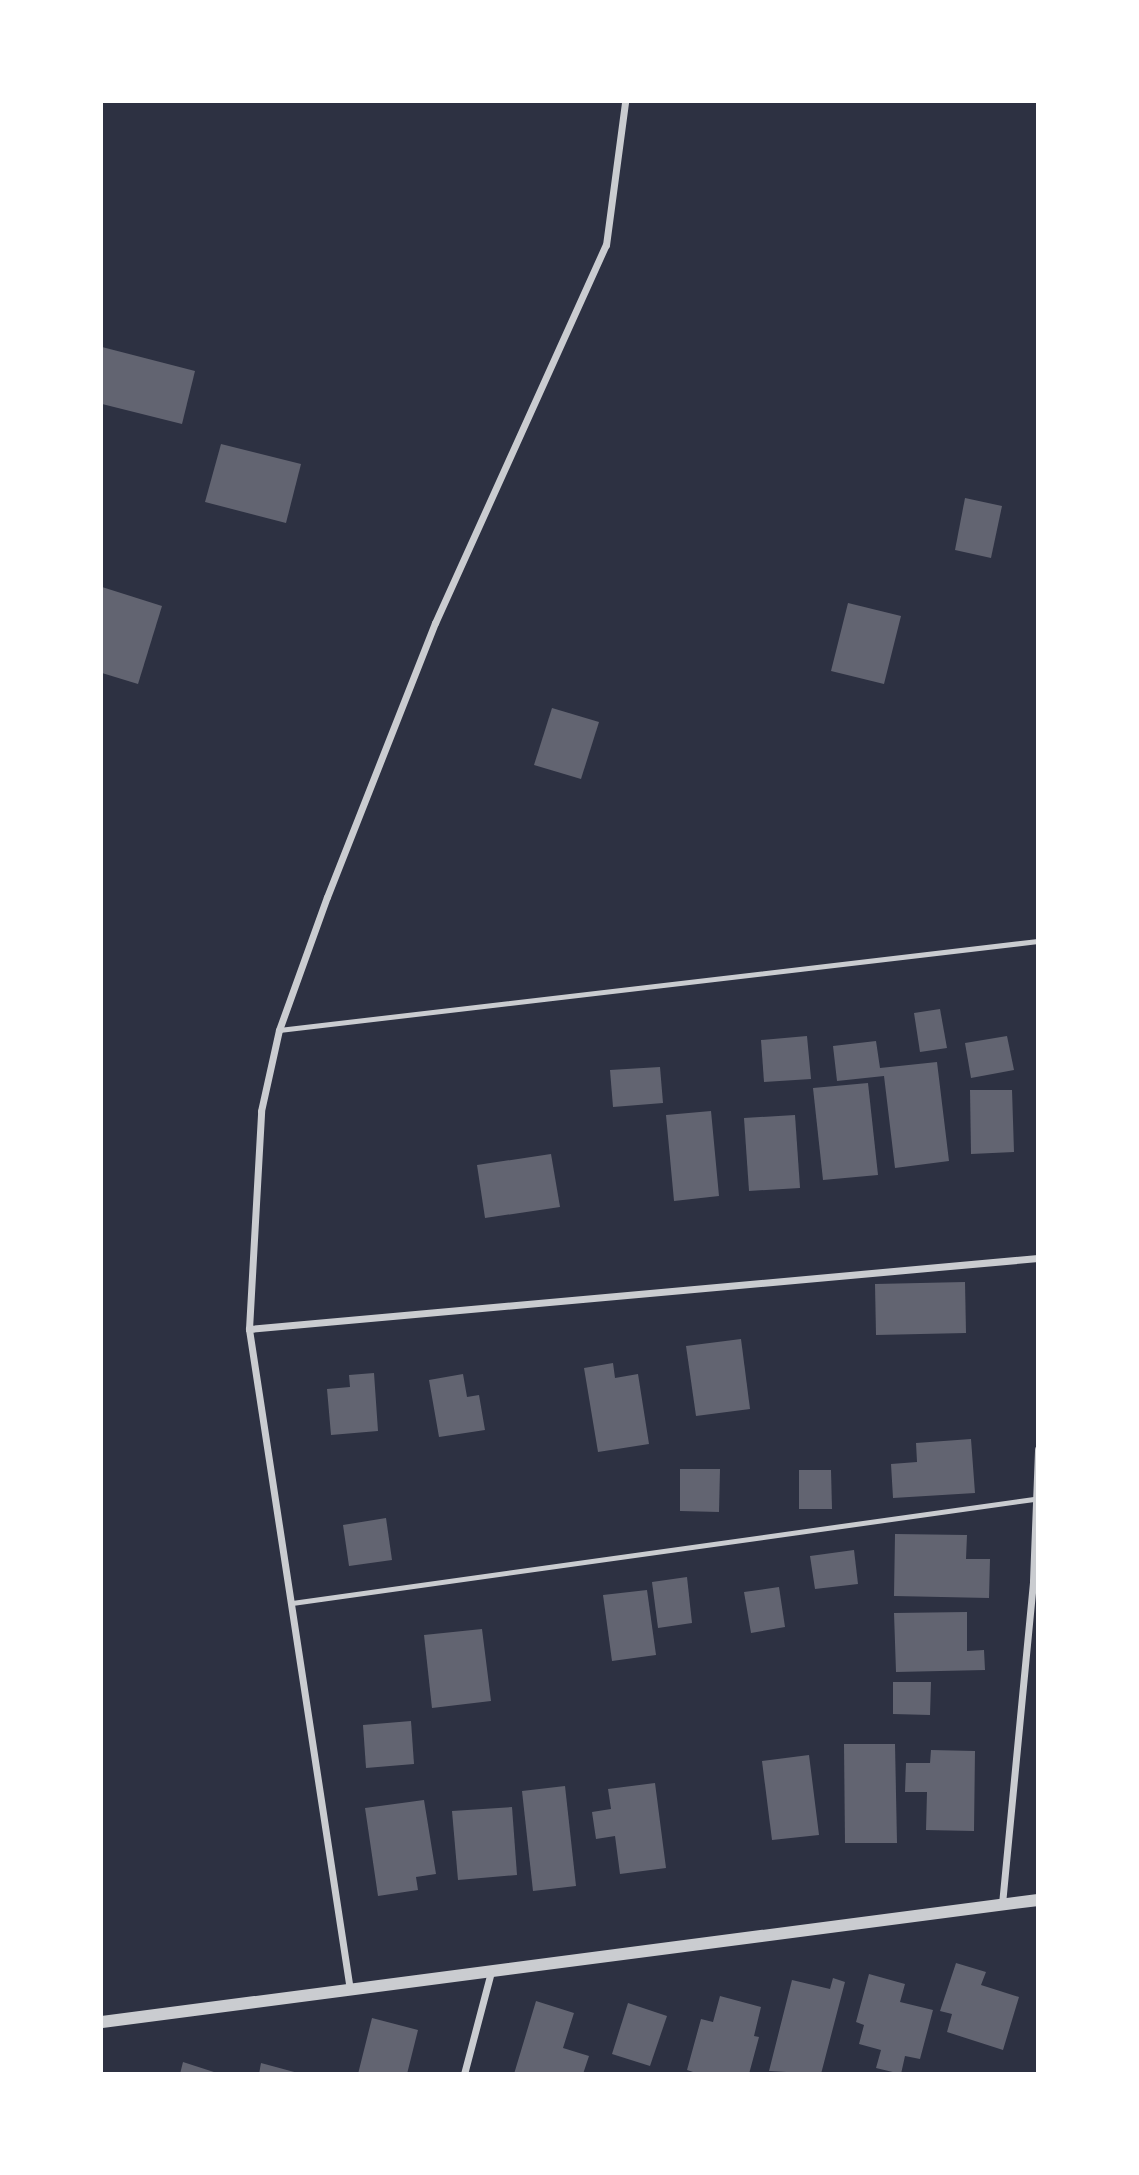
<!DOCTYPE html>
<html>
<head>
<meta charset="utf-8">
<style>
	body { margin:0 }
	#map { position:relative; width:1139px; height:2175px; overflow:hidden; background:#2d3142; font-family:"Times New Roman",serif }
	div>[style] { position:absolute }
	.building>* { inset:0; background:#626471 }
	.service>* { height:5px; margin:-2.5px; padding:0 2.5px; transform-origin:2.5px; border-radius:2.5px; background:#caccd0 }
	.minor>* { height:7px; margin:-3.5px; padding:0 3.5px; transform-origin:3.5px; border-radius:3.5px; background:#caccd0 }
	.tertiary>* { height:12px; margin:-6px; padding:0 6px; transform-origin:6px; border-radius:6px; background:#caccd0 }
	span { translate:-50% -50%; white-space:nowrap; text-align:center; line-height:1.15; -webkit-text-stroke:5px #fff; paint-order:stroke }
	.frame { position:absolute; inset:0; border:103px solid #fff; pointer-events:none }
</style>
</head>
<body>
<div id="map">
	<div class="building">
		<div style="clip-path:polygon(102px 347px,195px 371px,182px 424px,102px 404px)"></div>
		<div style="clip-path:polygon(221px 444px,301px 464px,286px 523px,205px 502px)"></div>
		<div style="clip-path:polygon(965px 498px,1002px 506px,991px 558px,955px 550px)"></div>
		<div style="clip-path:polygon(102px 587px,162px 606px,138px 684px,102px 673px)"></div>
		<div style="clip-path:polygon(848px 603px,901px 616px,884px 684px,831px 671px)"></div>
		<div style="clip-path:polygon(552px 708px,599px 722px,581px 779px,534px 765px)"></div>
		<div style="clip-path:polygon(940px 1009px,947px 1048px,920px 1052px,914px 1013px)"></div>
		<div style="clip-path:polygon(807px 1036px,811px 1079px,764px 1082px,761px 1040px)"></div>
		<div style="clip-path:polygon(1007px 1036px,1014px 1070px,971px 1078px,965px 1043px)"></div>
		<div style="clip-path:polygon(876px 1041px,880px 1068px,937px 1062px,949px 1161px,895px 1168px,884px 1076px,837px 1081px,833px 1046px)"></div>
		<div style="clip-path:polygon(660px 1067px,663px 1103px,613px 1107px,610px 1070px)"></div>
		<div style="clip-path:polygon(868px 1083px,878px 1175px,823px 1180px,813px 1088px)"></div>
		<div style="clip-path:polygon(970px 1090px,1012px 1090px,1014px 1152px,971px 1154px)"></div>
		<div style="clip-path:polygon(711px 1111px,719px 1196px,674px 1201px,666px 1115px)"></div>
		<div style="clip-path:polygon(795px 1115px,800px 1188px,749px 1191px,744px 1118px)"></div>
		<div style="clip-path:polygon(551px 1154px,560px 1207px,485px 1218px,477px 1165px)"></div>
		<div style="clip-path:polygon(965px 1282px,966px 1333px,876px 1335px,875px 1284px)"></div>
		<div style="clip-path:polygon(741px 1339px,750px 1409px,696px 1416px,686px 1346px)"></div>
		<div style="clip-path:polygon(613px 1363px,615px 1378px,638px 1374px,649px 1444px,598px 1452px,584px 1368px)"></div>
		<div style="clip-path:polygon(374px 1373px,378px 1431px,331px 1435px,327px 1389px,350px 1387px,349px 1375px)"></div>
		<div style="clip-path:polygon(463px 1374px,467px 1397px,479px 1395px,485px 1430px,439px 1437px,429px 1380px)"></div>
		<div style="clip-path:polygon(971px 1439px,975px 1493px,893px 1498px,891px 1464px,917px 1462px,916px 1443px)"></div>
		<div style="clip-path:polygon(680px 1469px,720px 1469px,719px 1512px,680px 1511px)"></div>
		<div style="clip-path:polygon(799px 1470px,831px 1470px,832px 1509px,799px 1509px)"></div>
		<div style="clip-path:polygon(386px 1518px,392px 1560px,349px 1566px,343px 1525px)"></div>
		<div style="clip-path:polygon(895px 1534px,967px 1535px,966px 1559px,990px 1559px,989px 1598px,894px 1596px)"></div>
		<div style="clip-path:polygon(854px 1550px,858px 1584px,815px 1589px,810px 1556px)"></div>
		<div style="clip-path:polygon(687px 1577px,692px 1623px,658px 1628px,652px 1582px)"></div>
		<div style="clip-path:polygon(779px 1587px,785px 1627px,751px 1633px,744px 1592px)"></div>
		<div style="clip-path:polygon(647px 1590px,656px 1655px,612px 1661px,603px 1595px)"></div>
		<div style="clip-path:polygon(967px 1612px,967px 1651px,984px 1650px,985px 1670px,896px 1672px,894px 1613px)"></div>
		<div style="clip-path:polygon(482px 1629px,491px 1701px,432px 1708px,424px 1635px)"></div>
		<div style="clip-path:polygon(893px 1682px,931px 1682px,930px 1715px,893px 1714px)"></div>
		<div style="clip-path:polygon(411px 1721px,414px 1764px,366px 1768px,363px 1725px)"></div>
		<div style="clip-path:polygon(844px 1744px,895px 1744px,897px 1843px,845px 1843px)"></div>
		<div style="clip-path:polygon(931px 1750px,975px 1751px,974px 1831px,926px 1830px,927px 1792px,905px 1792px,906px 1763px,930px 1763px)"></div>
		<div style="clip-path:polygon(809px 1755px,819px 1835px,772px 1840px,762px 1761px)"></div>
		<div style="clip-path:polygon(655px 1783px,666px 1868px,620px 1874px,615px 1836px,596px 1839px,592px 1812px,611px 1809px,608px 1789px)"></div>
		<div style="clip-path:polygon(565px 1786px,576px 1886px,533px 1891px,522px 1791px)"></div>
		<div style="clip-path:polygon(424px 1800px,436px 1874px,416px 1877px,418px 1890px,378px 1896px,365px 1808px)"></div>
		<div style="clip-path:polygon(512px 1807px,517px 1875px,458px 1880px,452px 1811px)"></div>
		<div style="clip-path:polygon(956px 1963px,986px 1972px,981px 1985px,1019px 1997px,1003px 2050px,947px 2032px,952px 2014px,940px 2011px)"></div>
		<div style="clip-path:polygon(869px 1974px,905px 1984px,900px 2002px,933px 2010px,920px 2059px,905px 2056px,901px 2074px,876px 2068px,881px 2050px,859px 2044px,864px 2025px,856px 2022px)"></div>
		<div style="clip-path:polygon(833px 1978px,845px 1982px,821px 2074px,769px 2071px,792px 1980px,830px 1989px)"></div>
		<div style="clip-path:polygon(720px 1996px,761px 2007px,754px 2036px,759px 2037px,749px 2074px,699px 2074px,687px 2070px,701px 2019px,713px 2022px)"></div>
		<div style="clip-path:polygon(536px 2001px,574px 2013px,563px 2048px,589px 2056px,583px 2074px,514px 2074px)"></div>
		<div style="clip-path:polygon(628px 2003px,667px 2016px,650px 2066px,612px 2054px)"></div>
		<div style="clip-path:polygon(372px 2018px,418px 2030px,407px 2074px,358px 2074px)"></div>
		<div style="clip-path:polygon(183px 2062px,217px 2073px,217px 2074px,180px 2074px)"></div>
		<div style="clip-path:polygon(261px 2063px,298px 2073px,298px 2074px,259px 2074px)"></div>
	</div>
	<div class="service">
		<div style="left:279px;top:1030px;width:764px;rotate:-6.69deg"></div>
		<div style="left:292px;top:1603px;width:749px;rotate:-7.98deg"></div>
	</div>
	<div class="minor">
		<div style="left:249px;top:1329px;width:792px;rotate:-5.14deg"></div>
		<div style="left:1002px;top:1904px;width:324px;rotate:-84.5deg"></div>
		<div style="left:1033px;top:1581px;width:132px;rotate:-87.8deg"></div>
		<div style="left:350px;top:1990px;width:669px;rotate:-98.69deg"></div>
		<div style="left:249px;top:1329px;width:218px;rotate:-86.8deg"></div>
		<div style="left:261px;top:1111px;width:83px;rotate:-77.5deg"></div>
		<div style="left:279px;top:1030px;width:141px;rotate:-70.2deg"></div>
		<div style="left:327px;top:897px;width:295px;rotate:-68.5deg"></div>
		<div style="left:435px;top:623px;width:415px;rotate:-65.7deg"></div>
		<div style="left:606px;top:245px;width:144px;rotate:-82.4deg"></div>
		<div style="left:464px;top:2074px;width:106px;rotate:-75.2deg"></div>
	</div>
	<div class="tertiary">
		<div style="left:102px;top:2022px;width:944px;rotate:-7.43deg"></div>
	</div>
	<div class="frame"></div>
</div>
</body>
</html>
